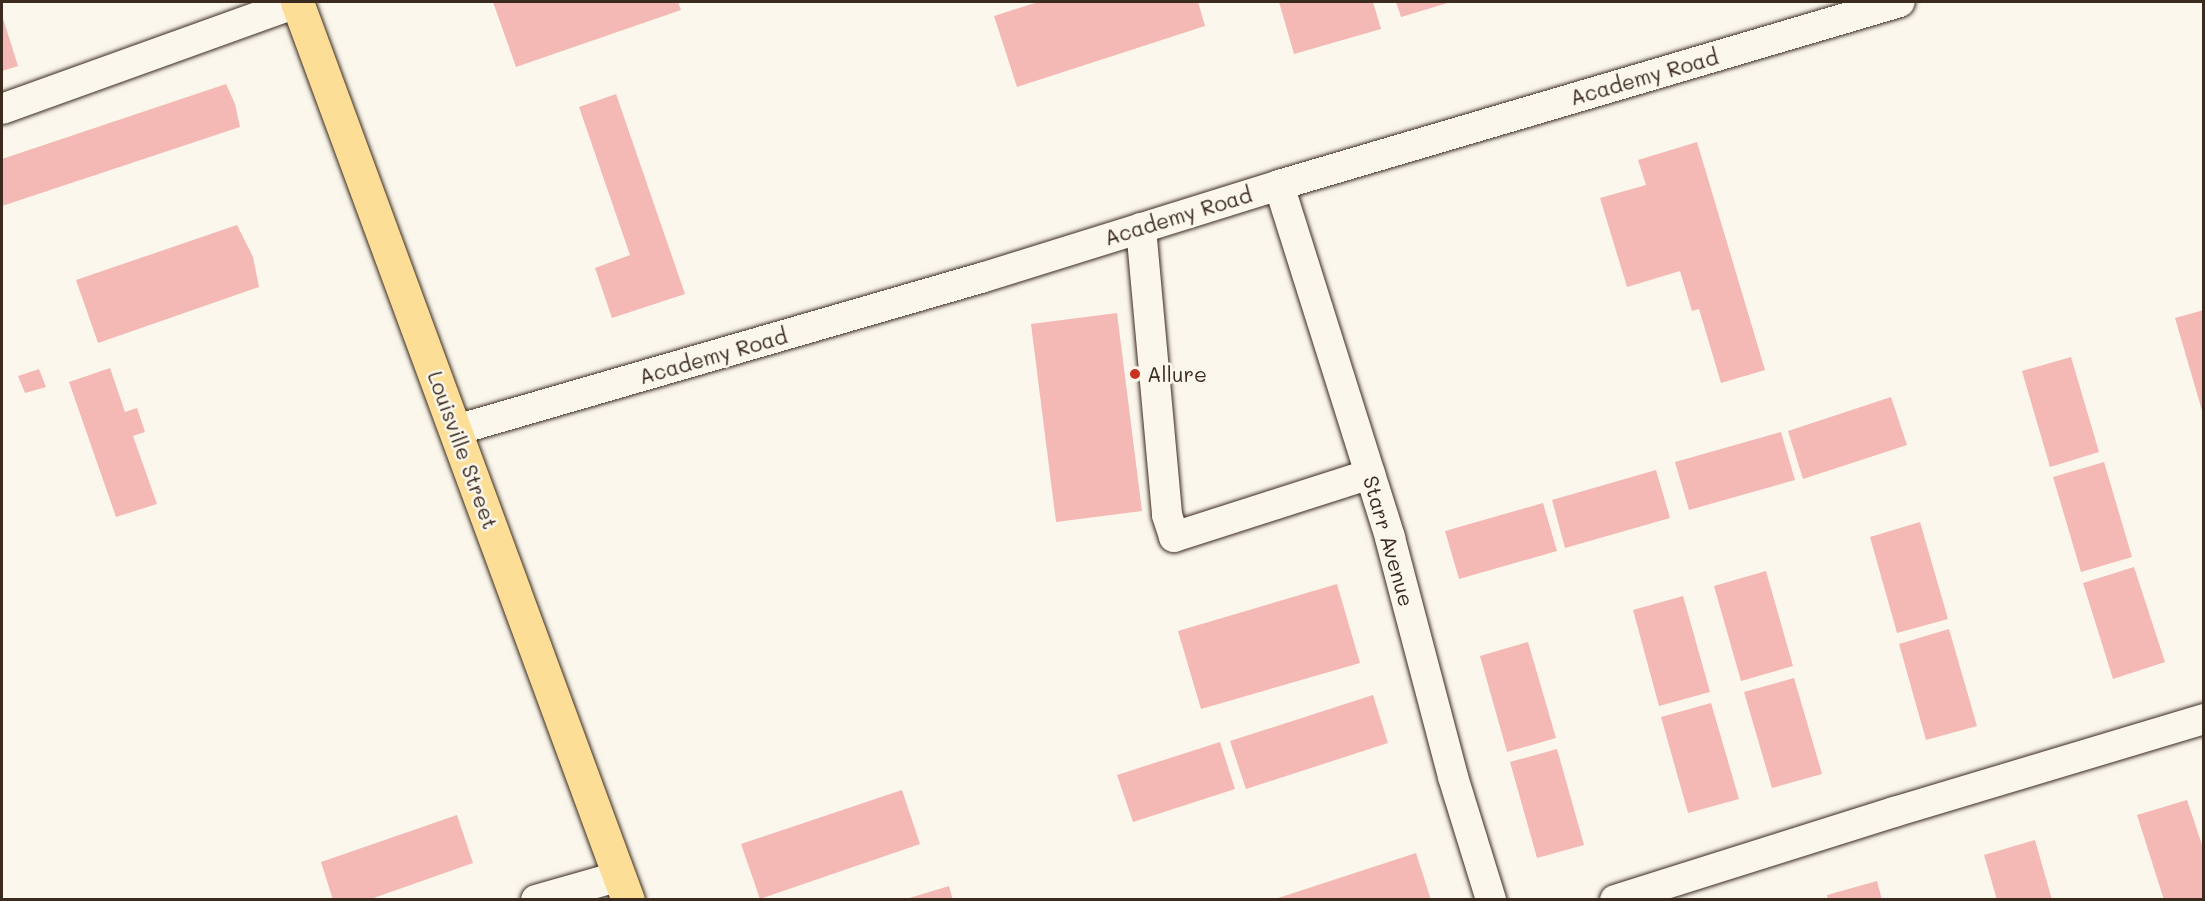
<!DOCTYPE html>
<html>
<head>
<meta charset="utf-8">
<style>
	body { margin:0 }
	#map { position:relative; width:2205px; height:901px; overflow:hidden; background:#fbf7ec; font-family:Mali,sans-serif }
	div>[style] { position:absolute }
	.building>* { inset:0; background:#f5b9b5 }
	.roads { filter:drop-shadow(0 0 2px #3b2a1e) drop-shadow(0 0 2px #3b2a1e) }
	.minor>* { height:30px; margin:-15px; padding:0 15px; transform-origin:15px; border-radius:15px; background:#fbf7ec }
	.major>* { height:33px; margin:-16.5px; padding:0 16.5px; transform-origin:16.5px; border-radius:16.5px; background:#fcde96 }
	.dots>* { width:16px; height:16px; translate:-50% -50%; box-sizing:border-box; border:3px solid #fbf7ec; border-radius:50% }
	span { translate:-50% -50%; white-space:nowrap; text-align:center; line-height:1.15; -webkit-text-stroke:5px #fbf7ec; paint-order:stroke }
	.street-label { font-size:21px; color:#3b2a1e }
	.poi-label { font-size:21px; color:#3b2a1e }
	.left { translate:0 -50%; text-align:left }
	.frame { position:absolute; inset:0; border:3px solid #3b2a1e; pointer-events:none }
</style>
</head>
<body>
<div id="map">
	<div class="building">
		<div style="clip-path:polygon(493px 2px,678px 2px,681px 10px,516px 67px)"></div>
		<div style="clip-path:polygon(1038px 2px,1198px 2px,1205px 26px,1017px 87px,994px 16px)"></div>
		<div style="clip-path:polygon(1279px 2px,1373px 2px,1381px 29px,1294px 54px)"></div>
		<div style="clip-path:polygon(1396px 2px,1451px 2px,1401px 17px)"></div>
		<div style="clip-path:polygon(2px 15px,18px 66px,2px 71px)"></div>
		<div style="clip-path:polygon(226px 84px,235px 104px,240px 127px,2px 206px,2px 159px)"></div>
		<div style="clip-path:polygon(616px 94px,685px 294px,612px 318px,595px 268px,630px 255px,579px 107px)"></div>
		<div style="clip-path:polygon(1697px 142px,1765px 370px,1721px 383px,1699px 309px,1692px 311px,1680px 271px,1627px 287px,1600px 198px,1646px 185px,1638px 160px)"></div>
		<div style="clip-path:polygon(237px 225px,253px 257px,259px 287px,98px 343px,76px 280px)"></div>
		<div style="clip-path:polygon(2204px 310px,2204px 414px,2203px 414px,2175px 318px)"></div>
		<div style="clip-path:polygon(1117px 313px,1142px 511px,1056px 522px,1031px 324px)"></div>
		<div style="clip-path:polygon(2071px 357px,2099px 452px,2050px 467px,2022px 371px)"></div>
		<div style="clip-path:polygon(110px 368px,125px 412px,137px 408px,145px 432px,133px 436px,157px 504px,116px 517px,69px 382px)"></div>
		<div style="clip-path:polygon(39px 369px,46px 387px,25px 393px,18px 376px)"></div>
		<div style="clip-path:polygon(1891px 397px,1907px 445px,1803px 479px,1788px 431px)"></div>
		<div style="clip-path:polygon(1781px 432px,1795px 480px,1689px 510px,1675px 462px)"></div>
		<div style="clip-path:polygon(2104px 462px,2132px 557px,2081px 572px,2053px 477px)"></div>
		<div style="clip-path:polygon(1656px 470px,1670px 518px,1565px 548px,1552px 500px)"></div>
		<div style="clip-path:polygon(1543px 503px,1557px 551px,1459px 579px,1445px 531px)"></div>
		<div style="clip-path:polygon(1920px 522px,1948px 619px,1897px 633px,1870px 537px)"></div>
		<div style="clip-path:polygon(2134px 567px,2165px 662px,2113px 679px,2083px 583px)"></div>
		<div style="clip-path:polygon(1766px 571px,1793px 666px,1741px 681px,1714px 586px)"></div>
		<div style="clip-path:polygon(1337px 584px,1360px 663px,1201px 709px,1178px 631px)"></div>
		<div style="clip-path:polygon(1683px 596px,1710px 692px,1659px 706px,1633px 610px)"></div>
		<div style="clip-path:polygon(1949px 629px,1977px 726px,1926px 740px,1899px 644px)"></div>
		<div style="clip-path:polygon(1528px 642px,1556px 738px,1507px 752px,1480px 656px)"></div>
		<div style="clip-path:polygon(1794px 678px,1822px 774px,1772px 788px,1744px 692px)"></div>
		<div style="clip-path:polygon(1373px 695px,1388px 743px,1246px 789px,1230px 741px)"></div>
		<div style="clip-path:polygon(1711px 703px,1739px 799px,1688px 813px,1661px 717px)"></div>
		<div style="clip-path:polygon(1220px 742px,1235px 789px,1133px 822px,1117px 775px)"></div>
		<div style="clip-path:polygon(1557px 749px,1584px 845px,1537px 858px,1510px 762px)"></div>
		<div style="clip-path:polygon(902px 790px,920px 844px,760px 899px,741px 844px)"></div>
		<div style="clip-path:polygon(2187px 800px,2204px 851px,2204px 900px,2164px 900px,2137px 815px)"></div>
		<div style="clip-path:polygon(457px 815px,473px 863px,368px 900px,333px 900px,321px 862px)"></div>
		<div style="clip-path:polygon(2035px 840px,2052px 900px,1997px 900px,1984px 855px)"></div>
		<div style="clip-path:polygon(1416px 853px,1431px 900px,1275px 900px,1275px 899px)"></div>
		<div style="clip-path:polygon(1877px 881px,1882px 900px,1828px 900px,1827px 895px)"></div>
		<div style="clip-path:polygon(949px 886px,953px 900px,906px 900px,906px 899px)"></div>
	</div>
	<div class="roads">
		<div class="minor">
			<div style="left:2px;top:109px;width:313px;rotate:-19.8deg"></div>
			<div style="left:1279px;top:185px;width:370px;rotate:72.5deg"></div>
			<div style="left:1390px;top:538px;width:247px;rotate:75.2deg"></div>
			<div style="left:1453px;top:777px;width:129px;rotate:72.8deg"></div>
			<div style="left:1141px;top:228px;width:288px;rotate:84.8deg"></div>
			<div style="left:1167px;top:515px;width:23px;rotate:72deg"></div>
			<div style="left:1174px;top:537px;width:206px;rotate:-17.8deg"></div>
			<div style="left:456px;top:430px;width:547px;rotate:-16.15deg"></div>
			<div style="left:981px;top:278px;width:312px;rotate:-17.3deg"></div>
			<div style="left:1279px;top:185px;width:647px;rotate:-16.42deg"></div>
			<div style="left:536px;top:900px;width:87px;rotate:-15.9deg"></div>
			<div style="left:1615px;top:900px;width:293px;rotate:-17.5deg"></div>
			<div style="left:1894px;top:812px;width:324px;rotate:-16.7deg"></div>
		</div>
		<div class="major">
			<div style="left:297px;top:2px;width:957px;rotate:69.77deg"></div>
		</div>
	</div>
	<div class="dots">
		<div style="left:1135px;top:374px;background:#c8321e"></div>
	</div>
	<div class="street-label">
		<span style="left:1644px;top:77px;rotate:-16deg">Academy Road</span>
		<span style="left:1178px;top:216px;rotate:-17deg">Academy Road</span>
		<span style="left:713px;top:356px;rotate:-16deg">Academy Road</span>
		<span style="left:463px;top:450px;rotate:70deg">Louisville Street</span>
		<span style="left:1389px;top:541px;rotate:74deg">Starr Avenue</span>
	</div>
	<div class="poi-label">
		<span class="left" style="left:1147px;top:374px">Allure</span>
	</div>
	<div class="frame"></div>
</div>
</body>
</html>
